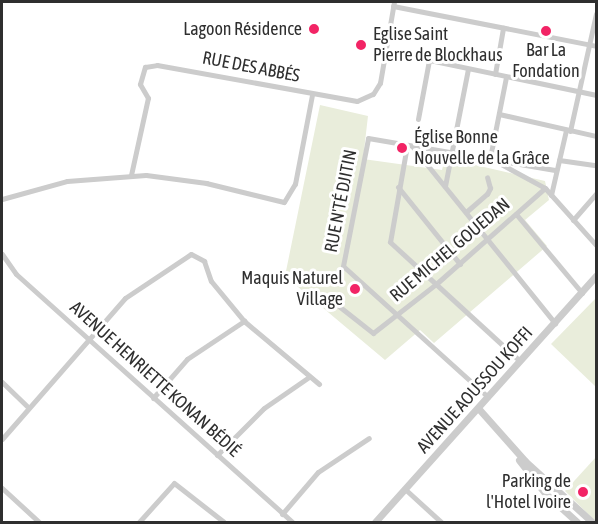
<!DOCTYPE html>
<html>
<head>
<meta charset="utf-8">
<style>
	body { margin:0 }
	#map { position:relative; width:598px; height:524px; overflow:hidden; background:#fff; font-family:"Asap Condensed",sans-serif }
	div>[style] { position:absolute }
	.green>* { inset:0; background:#e9eddb }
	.minor>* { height:5px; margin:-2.5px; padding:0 2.5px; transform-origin:2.5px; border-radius:2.5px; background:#ccc }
	.tertiary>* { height:7px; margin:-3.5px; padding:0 3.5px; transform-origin:3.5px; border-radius:3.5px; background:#ccc }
	.dots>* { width:16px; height:16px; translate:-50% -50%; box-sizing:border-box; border:3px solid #fff; border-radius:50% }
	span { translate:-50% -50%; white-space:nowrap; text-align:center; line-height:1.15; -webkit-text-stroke:6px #fff; paint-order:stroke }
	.poi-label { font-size:18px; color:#2f2f2f }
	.right { translate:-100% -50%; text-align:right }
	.left { translate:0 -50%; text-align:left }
	.street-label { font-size:18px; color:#2f2f2f }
	.frame { position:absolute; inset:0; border:3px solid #2f2f2f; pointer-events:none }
</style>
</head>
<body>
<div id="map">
	<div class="green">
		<div style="clip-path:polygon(320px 105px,368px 116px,363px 159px,442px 170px,445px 158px,545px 181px,549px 200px,525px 220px,547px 246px,434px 343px,420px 330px,385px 360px,285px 276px)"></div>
		<div style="clip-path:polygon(596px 298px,596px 387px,551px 344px)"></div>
		<div style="clip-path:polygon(596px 457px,596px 522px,565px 491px)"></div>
	</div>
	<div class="minor">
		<div style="left:393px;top:6px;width:207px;rotate:11.1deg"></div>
		<div style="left:386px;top:51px;width:215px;rotate:11.8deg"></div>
		<div style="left:495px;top:74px;width:47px;rotate:-80.1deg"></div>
		<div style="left:506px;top:77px;width:83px;rotate:101.2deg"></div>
		<div style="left:490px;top:158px;width:63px;rotate:28.6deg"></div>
		<div style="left:545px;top:188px;width:76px;rotate:48.2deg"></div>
		<div style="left:499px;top:114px;width:99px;rotate:12.8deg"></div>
		<div style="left:418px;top:119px;width:60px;rotate:-79.4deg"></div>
		<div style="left:570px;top:131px;width:120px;rotate:-77.5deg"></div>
		<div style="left:407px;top:145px;width:98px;rotate:99.9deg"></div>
		<div style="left:390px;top:242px;width:176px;rotate:42.5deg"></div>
		<div style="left:412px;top:146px;width:228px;rotate:51.1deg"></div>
		<div style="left:559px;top:160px;width:37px;rotate:8deg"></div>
		<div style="left:131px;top:175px;width:79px;rotate:-77.6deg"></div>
		<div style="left:148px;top:98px;width:16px;rotate:-120deg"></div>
		<div style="left:140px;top:84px;width:18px;rotate:-74deg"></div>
		<div style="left:145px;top:67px;width:12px;rotate:-9deg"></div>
		<div style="left:157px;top:65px;width:203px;rotate:10.2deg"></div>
		<div style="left:357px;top:101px;width:17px;rotate:-24deg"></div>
		<div style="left:373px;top:94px;width:13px;rotate:-58deg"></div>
		<div style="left:380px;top:83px;width:82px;rotate:-80.2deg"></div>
		<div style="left:445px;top:186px;width:119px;rotate:-78.9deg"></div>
		<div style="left:398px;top:187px;width:99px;rotate:51.2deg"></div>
		<div style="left:551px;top:195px;width:67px;rotate:-77deg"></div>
		<div style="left:2px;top:199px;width:67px;rotate:-15.5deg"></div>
		<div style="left:67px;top:181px;width:79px;rotate:-4.3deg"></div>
		<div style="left:146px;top:175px;width:61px;rotate:7.6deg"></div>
		<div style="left:206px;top:183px;width:80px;rotate:13.7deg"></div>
		<div style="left:284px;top:202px;width:21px;rotate:-59deg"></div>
		<div style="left:295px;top:184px;width:91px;rotate:-79.2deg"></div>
		<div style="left:466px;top:212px;width:28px;rotate:-41deg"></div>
		<div style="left:487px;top:194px;width:7px;rotate:-63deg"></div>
		<div style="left:490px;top:188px;width:11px;rotate:-105deg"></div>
		<div style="left:516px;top:214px;width:103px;rotate:50.1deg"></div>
		<div style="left:573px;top:220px;width:35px;rotate:-49deg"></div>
		<div style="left:2px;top:254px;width:24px;rotate:55deg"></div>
		<div style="left:16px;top:274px;width:371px;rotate:41.9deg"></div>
		<div style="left:326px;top:296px;width:60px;rotate:38.2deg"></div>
		<div style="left:373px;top:333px;width:80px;rotate:-37.9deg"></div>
		<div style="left:436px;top:284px;width:145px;rotate:-41.4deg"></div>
		<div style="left:2px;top:382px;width:37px;rotate:44deg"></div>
		<div style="left:488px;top:397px;width:195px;rotate:-137.9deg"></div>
		<div style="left:343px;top:266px;width:130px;rotate:-78.9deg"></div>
		<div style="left:368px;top:138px;width:191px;rotate:9.7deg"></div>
		<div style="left:153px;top:398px;width:52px;rotate:-48.9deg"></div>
		<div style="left:187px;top:359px;width:69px;rotate:-33.7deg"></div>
		<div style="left:2px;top:439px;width:187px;rotate:-48.9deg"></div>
		<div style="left:125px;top:298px;width:79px;rotate:-33.7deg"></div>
		<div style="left:191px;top:254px;width:15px;rotate:28deg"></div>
		<div style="left:204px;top:261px;width:21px;rotate:71deg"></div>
		<div style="left:211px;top:281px;width:52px;rotate:50.5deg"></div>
		<div style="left:244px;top:321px;width:98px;rotate:40deg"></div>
		<div style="left:217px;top:455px;width:66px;rotate:-45deg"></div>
		<div style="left:264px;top:408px;width:55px;rotate:-34.6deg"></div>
		<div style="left:2px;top:488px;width:50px;rotate:42.6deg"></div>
		<div style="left:406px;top:490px;width:47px;rotate:42.4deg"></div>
		<div style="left:282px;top:514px;width:55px;rotate:-49.4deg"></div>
		<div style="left:318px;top:472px;width:61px;rotate:-33.7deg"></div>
		<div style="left:139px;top:522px;width:52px;rotate:-48.1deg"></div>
		<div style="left:174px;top:483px;width:63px;rotate:38deg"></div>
	</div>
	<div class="tertiary">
		<div style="left:478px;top:408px;width:71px;rotate:48.4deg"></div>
		<div style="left:525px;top:461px;width:91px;rotate:42.3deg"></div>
		<div style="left:519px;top:460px;width:42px;rotate:51.8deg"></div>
		<div style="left:545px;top:493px;width:43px;rotate:42.2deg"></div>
		<div style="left:375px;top:522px;width:331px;rotate:-48.1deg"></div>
	</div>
	<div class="dots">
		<div style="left:314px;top:29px;background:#f22465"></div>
		<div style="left:546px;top:31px;background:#f22465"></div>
		<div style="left:361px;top:45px;background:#f22465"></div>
		<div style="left:402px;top:148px;background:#f22465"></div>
		<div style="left:355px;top:289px;background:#f22465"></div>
		<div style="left:583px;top:492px;background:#f22465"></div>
	</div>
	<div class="poi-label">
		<span class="right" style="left:302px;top:29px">Lagoon Résidence</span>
		<span class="left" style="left:373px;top:45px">Eglise Saint<br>Pierre de Blockhaus</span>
		<span style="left:546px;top:61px">Bar La<br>Fondation</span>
		<span class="left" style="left:414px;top:148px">Église Bonne<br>Nouvelle de la Grâce</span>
		<span class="right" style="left:343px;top:289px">Maquis Naturel<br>Village</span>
		<span class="right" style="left:571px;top:492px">Parking de<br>l'Hotel Ivoire</span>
	</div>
	<div class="street-label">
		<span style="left:251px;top:67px;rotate:11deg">RUE DES ABBÉS</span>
		<span style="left:341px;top:201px;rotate:-79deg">RUE N'TÉ DJITIN</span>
		<span style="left:450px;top:250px;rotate:-40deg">RUE MICHEL GOUEDAN</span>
		<span style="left:155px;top:379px;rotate:42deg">AVENUE HENRIETTE KONAN BÉDIÉ</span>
		<span style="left:475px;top:390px;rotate:-48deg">AVENUE AOUSSOU KOFFI</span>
	</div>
	<div class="frame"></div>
</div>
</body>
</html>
